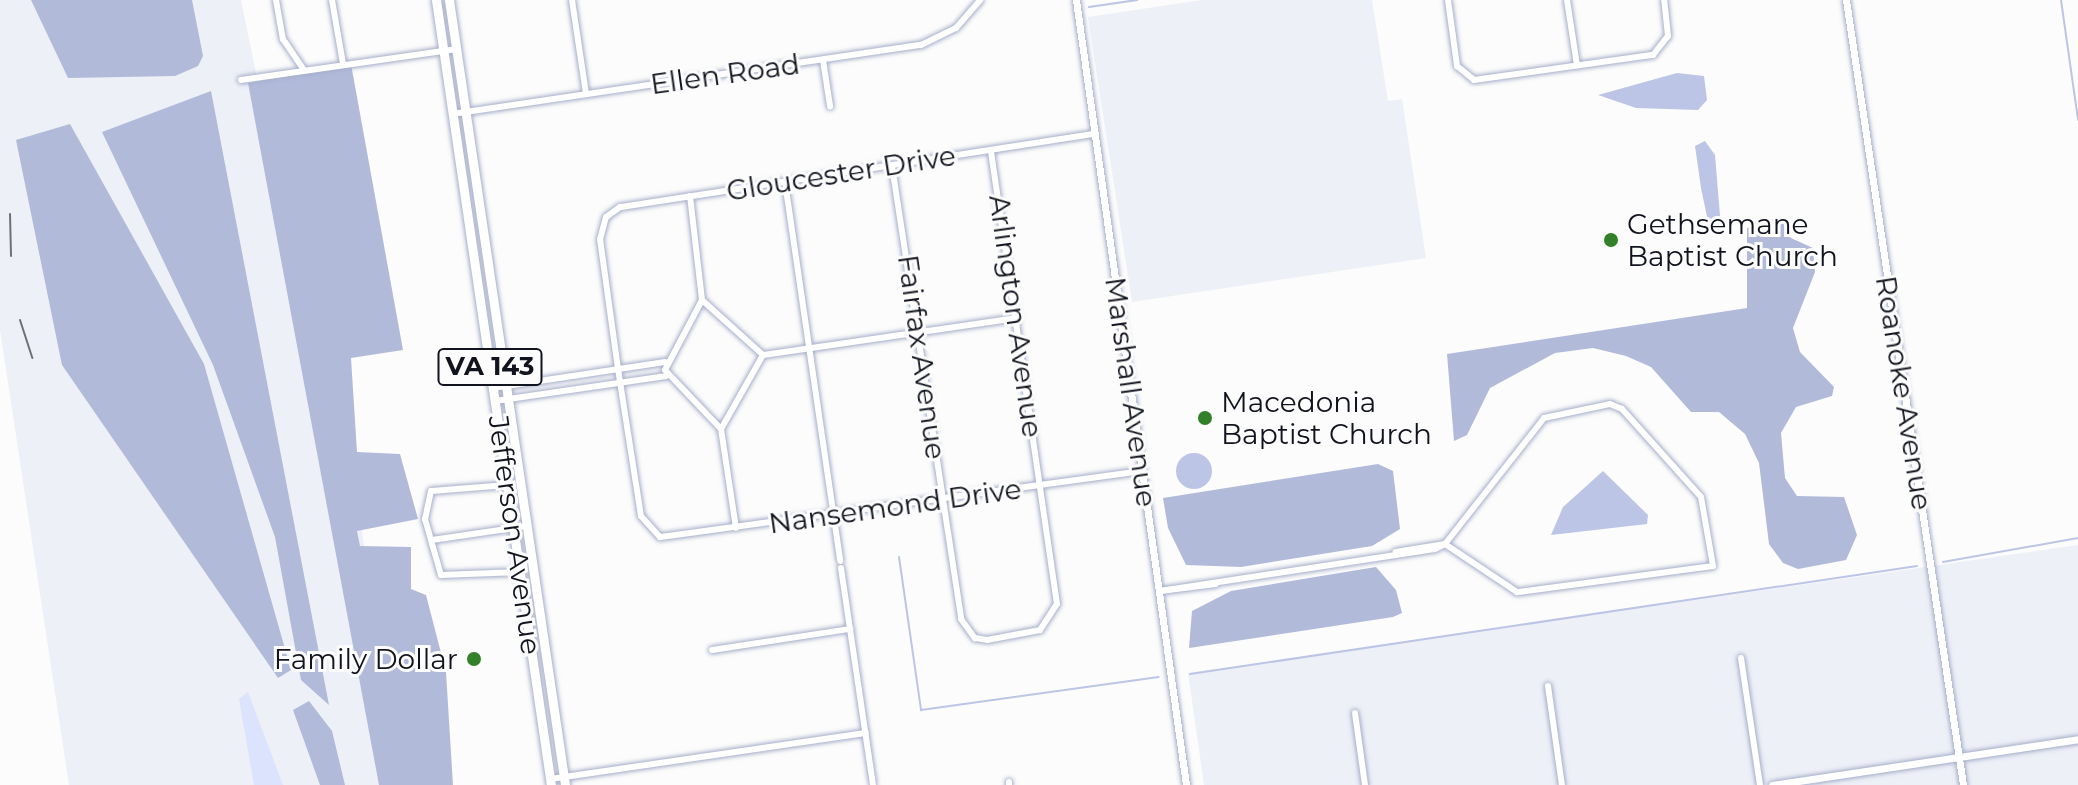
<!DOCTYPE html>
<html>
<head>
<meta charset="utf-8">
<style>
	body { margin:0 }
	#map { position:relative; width:2078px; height:785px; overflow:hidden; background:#fcfcfc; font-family:Montserrat,sans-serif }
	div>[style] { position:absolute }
	.built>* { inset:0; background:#edf0f7 }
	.green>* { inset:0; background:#dbe3fd }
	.forest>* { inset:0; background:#b1bad9 }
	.water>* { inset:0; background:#bcc5e5 }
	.round { border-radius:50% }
	.stream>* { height:2px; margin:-1px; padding:0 1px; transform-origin:1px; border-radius:1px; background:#bcc5e5 }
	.roads { filter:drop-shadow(0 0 2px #a6aeca) drop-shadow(0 0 2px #a6aeca) }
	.minor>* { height:6px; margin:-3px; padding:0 3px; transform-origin:3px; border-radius:3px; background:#fff }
	.tertiary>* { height:7px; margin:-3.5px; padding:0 3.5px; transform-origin:3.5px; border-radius:3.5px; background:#fff }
	.primary>* { height:9px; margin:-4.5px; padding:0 4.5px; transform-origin:4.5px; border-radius:4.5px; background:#fff }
	.rail>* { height:2px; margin:-1px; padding:0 1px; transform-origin:1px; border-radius:1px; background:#6e7076 }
	.dots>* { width:22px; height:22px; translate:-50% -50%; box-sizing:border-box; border:4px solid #fcfcfc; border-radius:50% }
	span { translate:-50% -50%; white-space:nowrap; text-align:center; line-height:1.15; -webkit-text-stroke:6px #fcfcfc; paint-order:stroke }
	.shield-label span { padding:2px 6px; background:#fcfcfc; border:2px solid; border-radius:6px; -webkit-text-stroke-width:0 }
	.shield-label { font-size:26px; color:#11141e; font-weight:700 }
	.street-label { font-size:28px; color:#11141e }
	.poi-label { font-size:28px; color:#11141e }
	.left { translate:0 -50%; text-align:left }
	.right { translate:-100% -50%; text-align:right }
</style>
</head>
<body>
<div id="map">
	<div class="built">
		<div style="clip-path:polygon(0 0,241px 0,299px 283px,335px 346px,399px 785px,69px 785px,0 330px)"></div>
		<div style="clip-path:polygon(1202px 0,1372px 0,1388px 101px,1402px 99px,1426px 258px,1132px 302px,1088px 17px)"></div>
		<div style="clip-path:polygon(2078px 545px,2078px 785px,1204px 785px,1188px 673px)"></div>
	</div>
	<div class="green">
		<div style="clip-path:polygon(248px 692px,283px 785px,254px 785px,239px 699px)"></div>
	</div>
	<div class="forest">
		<div style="clip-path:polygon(31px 0,192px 0,203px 56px,198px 66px,175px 76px,68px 78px)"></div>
		<div style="clip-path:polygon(351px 64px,403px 350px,351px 358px,357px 452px,400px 454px,418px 519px,357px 531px,360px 546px,411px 547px,411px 589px,426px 595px,446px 672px,453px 785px,379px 785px,248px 83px)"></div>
		<div style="clip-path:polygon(211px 91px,329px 705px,301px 680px,275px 537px,213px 365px,102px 132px)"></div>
		<div style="clip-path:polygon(70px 124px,204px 364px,291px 670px,278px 678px,62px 365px,16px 140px)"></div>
		<div style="clip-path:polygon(1780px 217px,1791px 238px,1813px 248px,1815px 272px,1793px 328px,1800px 352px,1834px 387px,1832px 396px,1796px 407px,1781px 433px,1785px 478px,1797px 496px,1844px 497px,1857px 535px,1846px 560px,1798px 569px,1783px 563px,1769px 544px,1759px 463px,1745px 434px,1719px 412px,1691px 412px,1651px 367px,1626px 356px,1593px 348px,1555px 353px,1490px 388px,1467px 435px,1454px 441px,1447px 354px,1747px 308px,1747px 228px)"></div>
		<div style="clip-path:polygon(1378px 464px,1393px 471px,1400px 529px,1372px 546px,1241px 567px,1186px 565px,1168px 528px,1163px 498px)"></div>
		<div style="clip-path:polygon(1376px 567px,1396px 590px,1402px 613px,1393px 617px,1189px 648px,1192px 611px,1231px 591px)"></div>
		<div style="clip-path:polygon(309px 701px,332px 731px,345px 785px,320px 785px,293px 710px)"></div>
	</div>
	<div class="water">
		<div style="clip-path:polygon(1677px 73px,1704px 76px,1707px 100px,1698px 110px,1636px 108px,1598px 95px)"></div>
		<div style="clip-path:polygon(1705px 141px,1715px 155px,1721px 228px,1709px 226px,1701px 188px,1695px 146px)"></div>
		<div class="round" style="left:1176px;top:453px;width:36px;height:36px"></div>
		<div style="clip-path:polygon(1603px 471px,1648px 515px,1647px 524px,1551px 535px,1563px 507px)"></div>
	</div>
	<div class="stream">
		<div style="left:2061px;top:0;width:121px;rotate:81.9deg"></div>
		<div style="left:1089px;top:7px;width:49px;rotate:-8.3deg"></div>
		<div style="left:899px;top:557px;width:155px;rotate:81.8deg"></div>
		<div style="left:921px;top:710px;width:240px;rotate:-7.9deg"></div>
		<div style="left:1943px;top:562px;width:137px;rotate:-10.1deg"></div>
		<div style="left:1190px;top:674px;width:735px;rotate:-8.45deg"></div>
	</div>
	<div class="roads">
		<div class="minor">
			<div style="left:276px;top:0;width:40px;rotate:80deg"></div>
			<div style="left:283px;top:39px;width:37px;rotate:56deg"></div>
			<div style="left:332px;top:0;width:65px;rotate:80.2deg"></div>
			<div style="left:572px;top:0;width:95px;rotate:81.5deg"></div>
			<div style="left:1448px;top:0;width:67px;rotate:82.2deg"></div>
			<div style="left:1457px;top:66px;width:22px;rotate:39deg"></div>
			<div style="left:1474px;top:80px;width:181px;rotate:-8deg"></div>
			<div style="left:1653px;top:55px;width:24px;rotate:-52deg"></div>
			<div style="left:1668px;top:36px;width:36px;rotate:-96deg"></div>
			<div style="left:1567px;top:0;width:66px;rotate:81.3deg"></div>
			<div style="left:823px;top:60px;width:47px;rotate:81.3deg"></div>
			<div style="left:241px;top:80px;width:218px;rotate:-8.2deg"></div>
			<div style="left:452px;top:114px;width:474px;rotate:-8.4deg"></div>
			<div style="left:921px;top:45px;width:39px;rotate:-26deg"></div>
			<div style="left:956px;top:28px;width:37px;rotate:-49deg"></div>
			<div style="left:1093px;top:134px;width:479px;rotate:171.2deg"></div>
			<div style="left:620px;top:207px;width:17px;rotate:144deg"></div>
			<div style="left:606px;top:217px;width:23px;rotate:105deg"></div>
			<div style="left:600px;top:239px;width:131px;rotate:82.1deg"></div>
			<div style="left:618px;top:369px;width:149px;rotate:81.1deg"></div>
			<div style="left:641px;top:516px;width:28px;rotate:48deg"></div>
			<div style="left:660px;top:537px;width:487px;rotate:-7.8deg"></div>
			<div style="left:892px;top:166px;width:458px;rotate:81.3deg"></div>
			<div style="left:961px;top:619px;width:24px;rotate:54deg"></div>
			<div style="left:975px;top:638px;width:12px;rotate:9deg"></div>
			<div style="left:987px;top:640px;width:54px;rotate:-10.7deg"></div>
			<div style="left:1040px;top:630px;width:31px;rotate:-57deg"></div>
			<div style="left:1057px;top:604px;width:458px;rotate:-98.3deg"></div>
			<div style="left:785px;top:182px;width:383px;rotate:81.7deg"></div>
			<div style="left:690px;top:196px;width:105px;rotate:83.4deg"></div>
			<div style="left:702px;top:300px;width:82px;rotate:42deg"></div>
			<div style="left:763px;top:355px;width:85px;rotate:119.6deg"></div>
			<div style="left:721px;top:429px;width:81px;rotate:-133.5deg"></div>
			<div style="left:665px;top:370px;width:79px;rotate:-62.1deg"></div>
			<div style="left:763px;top:355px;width:257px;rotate:-8.3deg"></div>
			<div style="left:493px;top:388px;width:174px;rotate:-8.6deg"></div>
			<div style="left:495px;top:401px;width:173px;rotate:-8.3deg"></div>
			<div style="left:721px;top:429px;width:100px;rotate:81.4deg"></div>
			<div style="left:507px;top:485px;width:76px;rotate:175.5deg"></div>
			<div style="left:431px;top:491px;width:29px;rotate:102deg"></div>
			<div style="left:425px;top:519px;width:58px;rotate:74.1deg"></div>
			<div style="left:441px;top:575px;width:79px;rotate:-2.2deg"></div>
			<div style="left:432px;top:540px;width:96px;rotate:-8.4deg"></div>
			<div style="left:841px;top:568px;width:219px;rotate:81.6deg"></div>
			<div style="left:1160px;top:591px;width:278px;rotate:-8.7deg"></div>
			<div style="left:1435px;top:549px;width:11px;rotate:-27deg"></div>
			<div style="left:1445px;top:544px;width:160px;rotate:-51.8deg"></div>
			<div style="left:1544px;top:418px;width:67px;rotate:-12deg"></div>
			<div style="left:1610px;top:404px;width:13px;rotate:23deg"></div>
			<div style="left:1622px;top:409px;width:118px;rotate:48.1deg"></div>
			<div style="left:1701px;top:497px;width:70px;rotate:80.1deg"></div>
			<div style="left:1713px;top:566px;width:198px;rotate:172.4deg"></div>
			<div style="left:1517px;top:592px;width:87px;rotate:-146.3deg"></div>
			<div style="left:1445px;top:544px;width:50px;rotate:170.7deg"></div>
			<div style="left:1160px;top:591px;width:56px;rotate:-7.1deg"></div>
			<div style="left:712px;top:650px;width:140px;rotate:-8.7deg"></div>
			<div style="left:1741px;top:658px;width:128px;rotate:81.5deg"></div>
			<div style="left:1548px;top:686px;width:100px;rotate:82deg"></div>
			<div style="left:1355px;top:713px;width:73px;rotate:82.1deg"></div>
			<div style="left:550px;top:779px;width:319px;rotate:-8.3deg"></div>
			<div style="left:1009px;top:782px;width:3px;rotate:90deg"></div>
		</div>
		<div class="tertiary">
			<div style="left:1076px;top:0;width:793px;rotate:82.02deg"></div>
			<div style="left:1846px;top:0;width:794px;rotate:81.52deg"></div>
			<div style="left:1772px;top:785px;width:309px;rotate:-8.5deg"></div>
		</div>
		<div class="primary">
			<div style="left:436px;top:0;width:793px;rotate:81.67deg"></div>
			<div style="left:449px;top:0;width:794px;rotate:81.59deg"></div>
		</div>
	</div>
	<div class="rail">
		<div style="left:10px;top:214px;width:42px;rotate:88.6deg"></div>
		<div style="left:20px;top:320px;width:40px;rotate:72deg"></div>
	</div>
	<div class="dots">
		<div style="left:1611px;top:240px;background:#328029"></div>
		<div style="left:1205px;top:418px;background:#328029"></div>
		<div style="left:474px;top:659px;background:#328029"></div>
	</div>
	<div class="shield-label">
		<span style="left:490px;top:367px">VA 143</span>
	</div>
	<div class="street-label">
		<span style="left:725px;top:74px;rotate:-8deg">Ellen Road</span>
		<span style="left:841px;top:173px;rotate:-9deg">Gloucester Drive</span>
		<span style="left:1016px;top:316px;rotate:82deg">Arlington Avenue</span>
		<span style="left:922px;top:357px;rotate:82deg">Fairfax Avenue</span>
		<span style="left:1131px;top:392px;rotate:82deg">Marshall Avenue</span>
		<span style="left:1904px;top:393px;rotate:81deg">Roanoke Avenue</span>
		<span style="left:895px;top:506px;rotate:-8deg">Nansemond Drive</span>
		<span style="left:515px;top:535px;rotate:82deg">Jefferson Avenue</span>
	</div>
	<div class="poi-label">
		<span class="left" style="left:1627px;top:240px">Gethsemane<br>Baptist Church</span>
		<span class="left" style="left:1221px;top:418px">Macedonia<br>Baptist Church</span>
		<span class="right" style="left:458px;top:659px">Family Dollar</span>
	</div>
</div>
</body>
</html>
